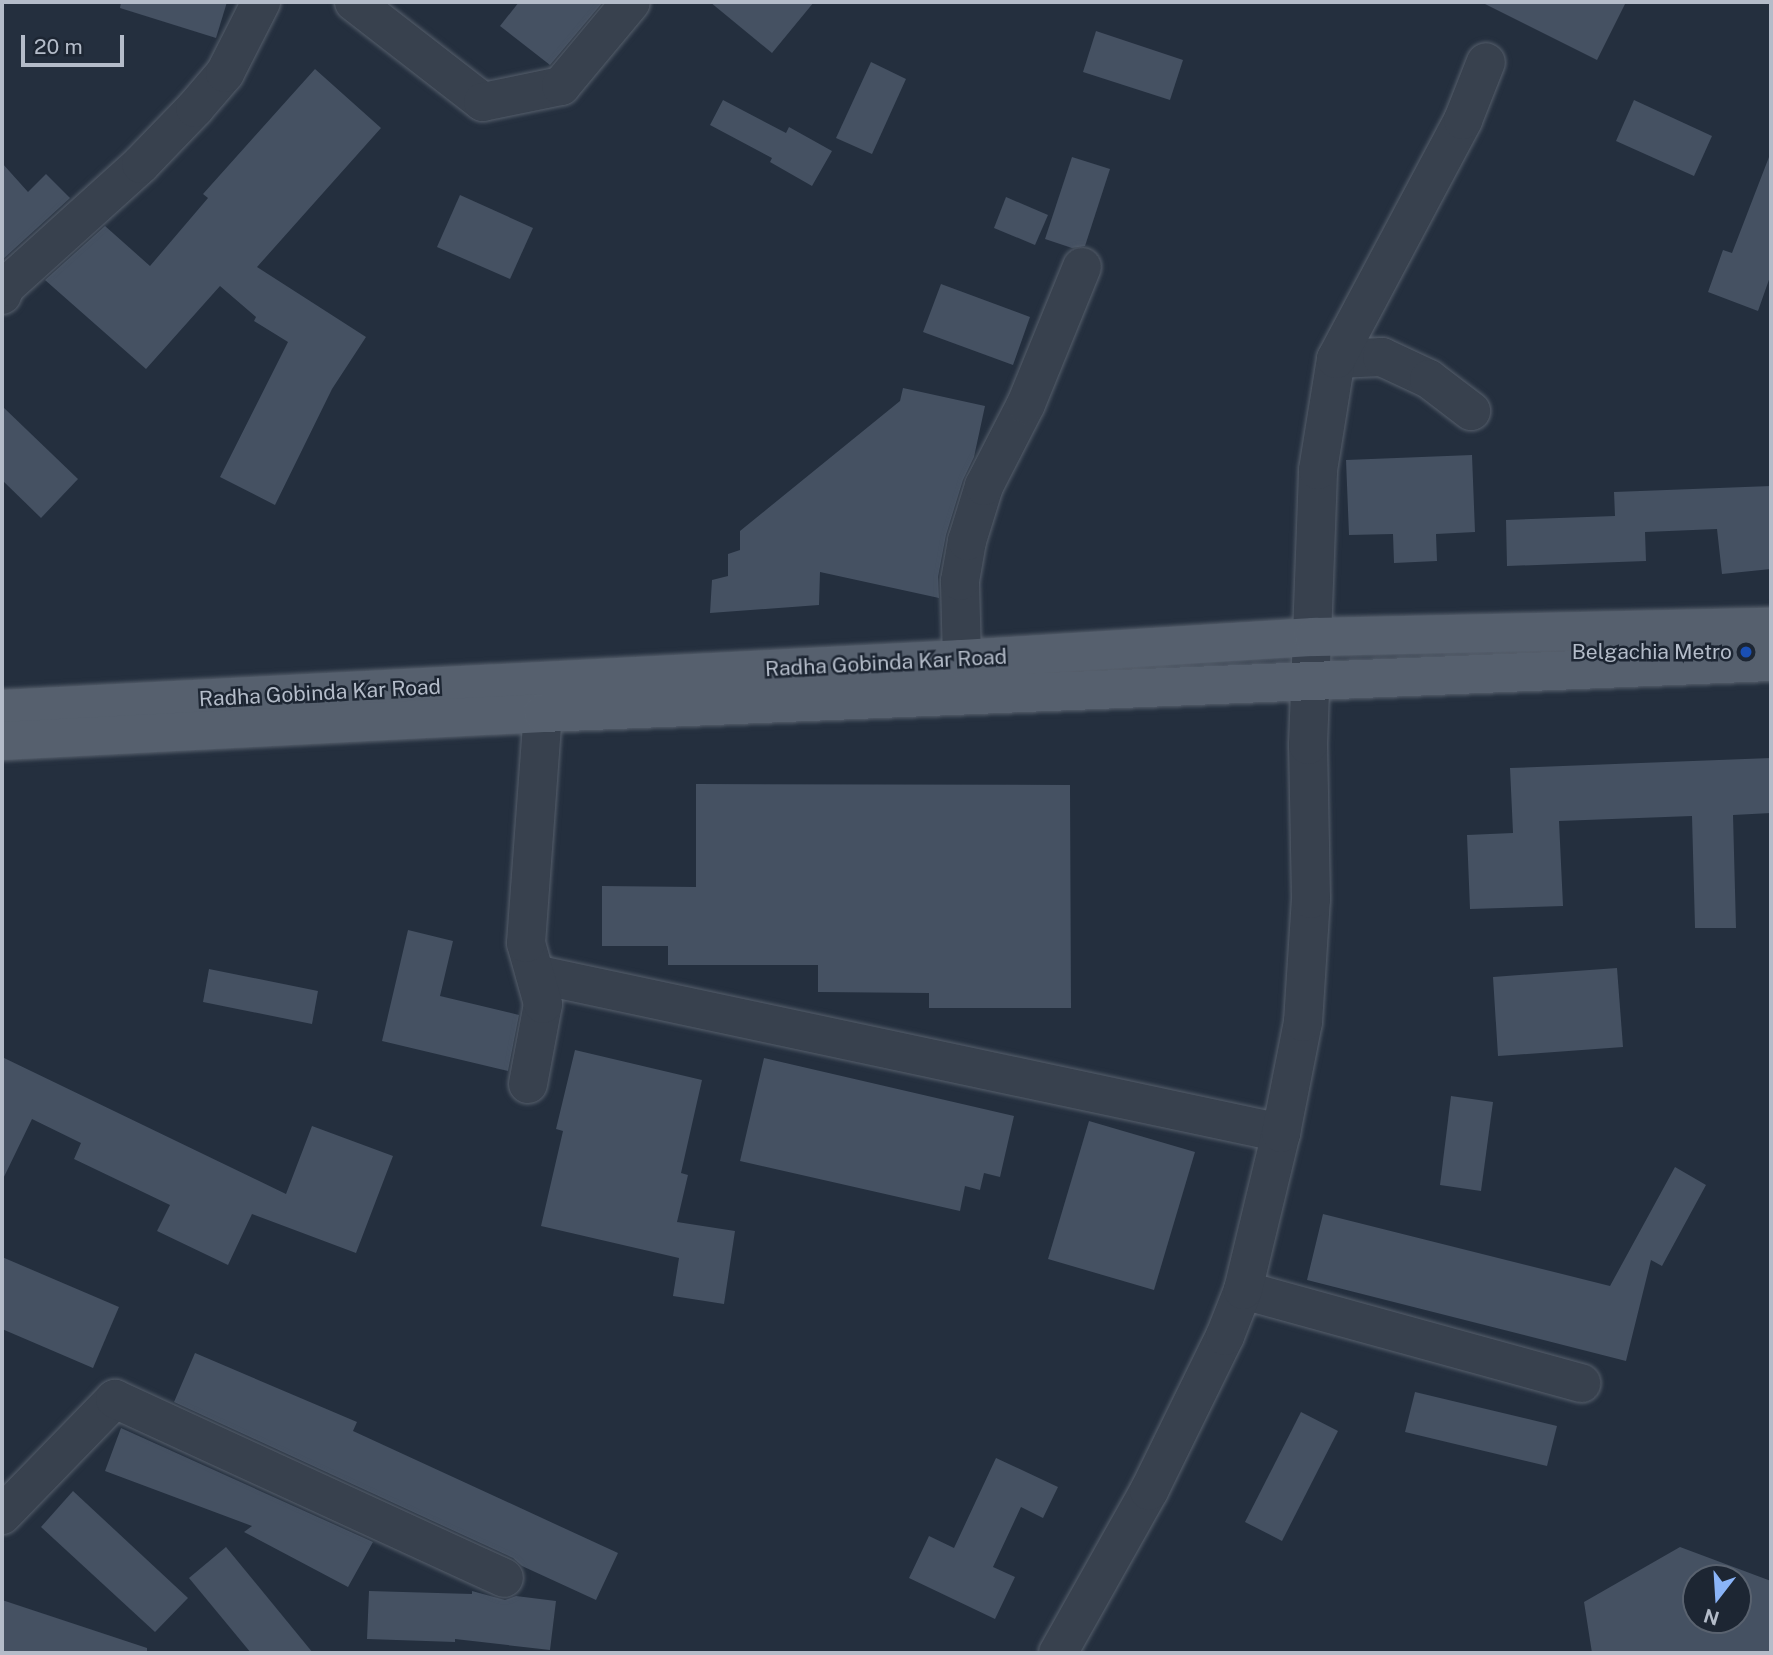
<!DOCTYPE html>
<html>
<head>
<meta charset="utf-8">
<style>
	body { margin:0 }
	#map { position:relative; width:1773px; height:1655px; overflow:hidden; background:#242f3e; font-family:"Public Sans",sans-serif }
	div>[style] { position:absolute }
	.building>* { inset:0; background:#455162 }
	.roads { filter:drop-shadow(0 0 2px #565f6c) drop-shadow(0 0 2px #565f6c) }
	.minor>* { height:38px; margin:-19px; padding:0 19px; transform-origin:19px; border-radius:19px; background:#38414e }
	.major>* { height:38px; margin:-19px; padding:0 19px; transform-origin:19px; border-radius:19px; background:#56606e }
	.dots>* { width:19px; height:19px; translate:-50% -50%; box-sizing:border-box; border:4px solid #1d2633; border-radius:50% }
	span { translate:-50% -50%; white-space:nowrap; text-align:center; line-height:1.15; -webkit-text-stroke:5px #1d2633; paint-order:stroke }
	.poi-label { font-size:21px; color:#b4bcc9 }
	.right { translate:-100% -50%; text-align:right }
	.street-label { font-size:21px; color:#b4bcc9 }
	.frame { position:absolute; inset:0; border:4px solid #b4bcc9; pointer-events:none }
	.north { position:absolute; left:1682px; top:1564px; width:70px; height:70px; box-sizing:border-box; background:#1d2633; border:2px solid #59626f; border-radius:50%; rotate:197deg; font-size:19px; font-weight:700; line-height:28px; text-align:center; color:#b4bcc9 }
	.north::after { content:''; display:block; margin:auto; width:24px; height:32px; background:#8ab4f8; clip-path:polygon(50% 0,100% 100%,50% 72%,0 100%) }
	.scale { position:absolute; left:21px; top:35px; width:103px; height:32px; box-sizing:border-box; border:4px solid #b4bcc9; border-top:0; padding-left:9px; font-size:21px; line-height:24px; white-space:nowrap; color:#b4bcc9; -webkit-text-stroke:5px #1d2633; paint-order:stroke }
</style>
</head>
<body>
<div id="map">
	<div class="building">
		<div style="clip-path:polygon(121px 2px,227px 2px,216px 38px,120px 8px)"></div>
		<div style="clip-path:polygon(519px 2px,603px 2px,550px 65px,500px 26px)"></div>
		<div style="clip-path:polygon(710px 2px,814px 2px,772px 53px)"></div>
		<div style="clip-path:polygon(1481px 2px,1626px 2px,1597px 60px)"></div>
		<div style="clip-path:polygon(1096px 31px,1183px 60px,1170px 100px,1083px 72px)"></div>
		<div style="clip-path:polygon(871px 62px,906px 79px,872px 154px,836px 138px)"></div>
		<div style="clip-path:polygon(315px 69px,381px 128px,257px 267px,366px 337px,332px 389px,275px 505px,220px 477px,288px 342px,254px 321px,256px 317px,220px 286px,146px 369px,45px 280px,105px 226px,150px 266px,208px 198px,203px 194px)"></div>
		<div style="clip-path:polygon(723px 100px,786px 133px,789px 127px,832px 151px,812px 186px,770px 162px,772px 158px,710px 125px)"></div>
		<div style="clip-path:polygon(1634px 100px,1712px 136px,1694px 176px,1616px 141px)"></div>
		<div style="clip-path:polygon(1072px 157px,1110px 169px,1085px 246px,1072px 248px,1045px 239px)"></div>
		<div style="clip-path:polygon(1769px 157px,1771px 274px,1758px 311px,1708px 292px,1723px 250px,1732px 253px)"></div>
		<div style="clip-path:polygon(2px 163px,28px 192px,46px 174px,70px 198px,2px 260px)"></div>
		<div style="clip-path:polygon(460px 195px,533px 228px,510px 279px,437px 247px)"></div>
		<div style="clip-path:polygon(1006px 197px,1048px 215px,1035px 245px,994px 228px)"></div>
		<div style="clip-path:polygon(941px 284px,1030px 317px,1013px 365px,923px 332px)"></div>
		<div style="clip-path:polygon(903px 388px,985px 406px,974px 457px,963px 480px,946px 535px,938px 577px,939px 598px,820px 572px,819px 605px,710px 613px,712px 580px,728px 576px,728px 554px,740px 550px,740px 531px,900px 401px)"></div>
		<div style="clip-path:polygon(2px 406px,78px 479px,41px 518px,2px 480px)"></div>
		<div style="clip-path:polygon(1472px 455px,1475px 532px,1436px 534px,1437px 561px,1394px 563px,1393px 534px,1349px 535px,1346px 460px)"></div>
		<div style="clip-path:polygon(1771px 486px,1771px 569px,1722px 574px,1717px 529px,1645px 532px,1646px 561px,1507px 566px,1506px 520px,1615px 516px,1614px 492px)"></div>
		<div style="clip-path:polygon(1771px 758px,1771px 813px,1733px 815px,1736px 928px,1695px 928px,1692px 816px,1559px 821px,1563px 906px,1470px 909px,1467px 835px,1513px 833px,1510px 768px)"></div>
		<div style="clip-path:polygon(696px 784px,1070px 785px,1071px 1008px,929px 1008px,929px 993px,818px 992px,818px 965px,668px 965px,668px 946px,602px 946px,602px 886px,696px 887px)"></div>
		<div style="clip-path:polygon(408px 930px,453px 941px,440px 996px,519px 1015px,508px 1071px,382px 1041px)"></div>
		<div style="clip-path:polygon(1617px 968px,1623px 1047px,1498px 1056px,1493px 977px)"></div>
		<div style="clip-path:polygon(209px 969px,318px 991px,312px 1024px,203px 1002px)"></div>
		<div style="clip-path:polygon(575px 1050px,702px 1080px,681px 1173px,688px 1175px,677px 1222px,735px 1231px,724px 1304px,673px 1296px,679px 1258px,541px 1226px,563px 1131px,556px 1129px)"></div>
		<div style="clip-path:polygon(2px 1057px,286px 1194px,312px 1126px,393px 1156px,356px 1253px,252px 1214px,228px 1265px,157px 1231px,170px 1205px,74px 1159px,81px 1143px,32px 1119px,2px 1181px)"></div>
		<div style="clip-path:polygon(764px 1058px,1014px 1116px,1000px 1177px,984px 1173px,980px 1190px,965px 1186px,960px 1211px,740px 1161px)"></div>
		<div style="clip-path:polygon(1451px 1096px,1493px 1102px,1481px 1191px,1440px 1185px)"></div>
		<div style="clip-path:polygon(1089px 1121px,1195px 1152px,1154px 1290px,1048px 1259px)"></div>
		<div style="clip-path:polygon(1675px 1167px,1706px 1185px,1662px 1266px,1651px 1260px,1626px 1361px,1307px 1280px,1323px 1214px,1610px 1286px)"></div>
		<div style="clip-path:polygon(2px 1257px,119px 1307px,93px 1368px,2px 1329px)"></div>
		<div style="clip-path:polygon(195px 1353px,357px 1422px,353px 1431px,618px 1553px,596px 1600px,522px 1566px,513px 1558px,174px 1402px)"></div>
		<div style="clip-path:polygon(1415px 1392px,1557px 1426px,1547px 1466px,1405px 1432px)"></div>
		<div style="clip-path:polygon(1301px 1412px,1338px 1431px,1282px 1541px,1245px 1522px)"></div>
		<div style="clip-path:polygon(121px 1428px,373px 1542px,348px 1587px,244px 1532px,252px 1526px,105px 1471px)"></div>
		<div style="clip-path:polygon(996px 1458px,1058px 1487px,1043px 1518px,1021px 1507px,993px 1567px,1015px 1577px,995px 1619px,909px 1578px,929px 1536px,954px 1548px)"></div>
		<div style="clip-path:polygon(73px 1491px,188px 1598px,155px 1632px,41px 1527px)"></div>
		<div style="clip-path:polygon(226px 1547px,313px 1653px,251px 1653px,189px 1578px)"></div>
		<div style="clip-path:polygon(evenodd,1680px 1547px,1771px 1581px,1771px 1653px,1592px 1653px,1584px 1602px,1680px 1547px,1696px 1578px,1738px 1578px,1738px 1620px,1696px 1620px,1696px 1578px)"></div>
		<div style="clip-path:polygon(369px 1591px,472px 1594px,472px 1591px,505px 1600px,516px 1596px,556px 1601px,550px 1650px,455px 1639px,455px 1642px,367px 1639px)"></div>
		<div style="clip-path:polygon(2px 1600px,147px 1648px,147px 1653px,2px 1653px)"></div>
	</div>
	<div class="roads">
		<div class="minor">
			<div style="left:354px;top:2px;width:163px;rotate:37.8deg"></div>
			<div style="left:483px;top:102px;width:80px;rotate:-11.6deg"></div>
			<div style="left:561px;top:86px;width:109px;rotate:-50.2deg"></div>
			<div style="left:2px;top:295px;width:9px;rotate:-69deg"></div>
			<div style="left:5px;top:287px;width:183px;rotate:-42.1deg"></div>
			<div style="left:141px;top:164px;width:78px;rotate:-46deg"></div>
			<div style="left:195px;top:108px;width:46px;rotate:-49.4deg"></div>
			<div style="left:225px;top:73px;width:80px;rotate:-63.1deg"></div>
			<div style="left:1336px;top:359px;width:46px;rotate:-2.5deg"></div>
			<div style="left:1382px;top:357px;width:52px;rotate:25.1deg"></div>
			<div style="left:1429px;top:379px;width:53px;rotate:37.3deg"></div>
			<div style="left:962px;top:659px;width:78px;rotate:-91.5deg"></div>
			<div style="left:960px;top:581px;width:41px;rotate:-80.1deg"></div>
			<div style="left:967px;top:541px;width:58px;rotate:-72.8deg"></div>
			<div style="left:984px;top:486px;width:92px;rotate:-62.9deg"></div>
			<div style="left:1026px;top:404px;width:148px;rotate:-67.8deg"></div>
			<div style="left:535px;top:974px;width:763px;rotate:12.03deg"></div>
			<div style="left:528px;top:1084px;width:81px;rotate:-79.4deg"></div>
			<div style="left:543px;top:1004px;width:63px;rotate:-105.6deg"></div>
			<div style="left:526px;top:943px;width:231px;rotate:-85.8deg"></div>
			<div style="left:1243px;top:1290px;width:351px;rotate:15.4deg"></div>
			<div style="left:2px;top:1515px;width:162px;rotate:-45.8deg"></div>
			<div style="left:115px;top:1399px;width:428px;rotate:24.7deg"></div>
			<div style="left:1058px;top:1653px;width:186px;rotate:-60.7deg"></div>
			<div style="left:1149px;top:1491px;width:173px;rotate:-63.9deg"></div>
			<div style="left:1225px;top:1336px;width:49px;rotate:-68.6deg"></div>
			<div style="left:1243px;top:1290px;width:162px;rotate:-76.4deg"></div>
			<div style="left:1281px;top:1133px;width:113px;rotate:-78.8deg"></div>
			<div style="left:1303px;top:1022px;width:123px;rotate:-86.3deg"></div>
			<div style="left:1311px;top:899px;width:154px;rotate:-91.1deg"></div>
			<div style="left:1308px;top:745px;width:275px;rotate:-87.9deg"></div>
			<div style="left:1318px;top:470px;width:112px;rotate:-80.8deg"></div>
			<div style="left:1336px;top:359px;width:271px;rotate:-62deg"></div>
			<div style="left:1463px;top:120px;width:62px;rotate:-68.4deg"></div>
		</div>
		<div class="major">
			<div style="left:2px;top:709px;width:961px;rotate:-2.98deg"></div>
			<div style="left:962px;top:659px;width:353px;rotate:-3.6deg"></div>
			<div style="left:1314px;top:637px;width:457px;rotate:-1.3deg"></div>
			<div style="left:2px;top:741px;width:542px;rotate:-2.96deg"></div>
			<div style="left:543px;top:713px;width:1229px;rotate:-2.38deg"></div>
		</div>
	</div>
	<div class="dots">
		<div style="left:1746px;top:652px;background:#1a4fb4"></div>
	</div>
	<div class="poi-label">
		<span class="right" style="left:1732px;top:652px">Belgachia Metro</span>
	</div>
	<div class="street-label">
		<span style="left:886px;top:663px;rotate:-3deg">Radha Gobinda Kar Road</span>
		<span style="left:320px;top:693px;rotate:-3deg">Radha Gobinda Kar Road</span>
	</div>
	<div class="frame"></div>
	<div class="north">N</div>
	<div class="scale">20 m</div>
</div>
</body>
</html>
